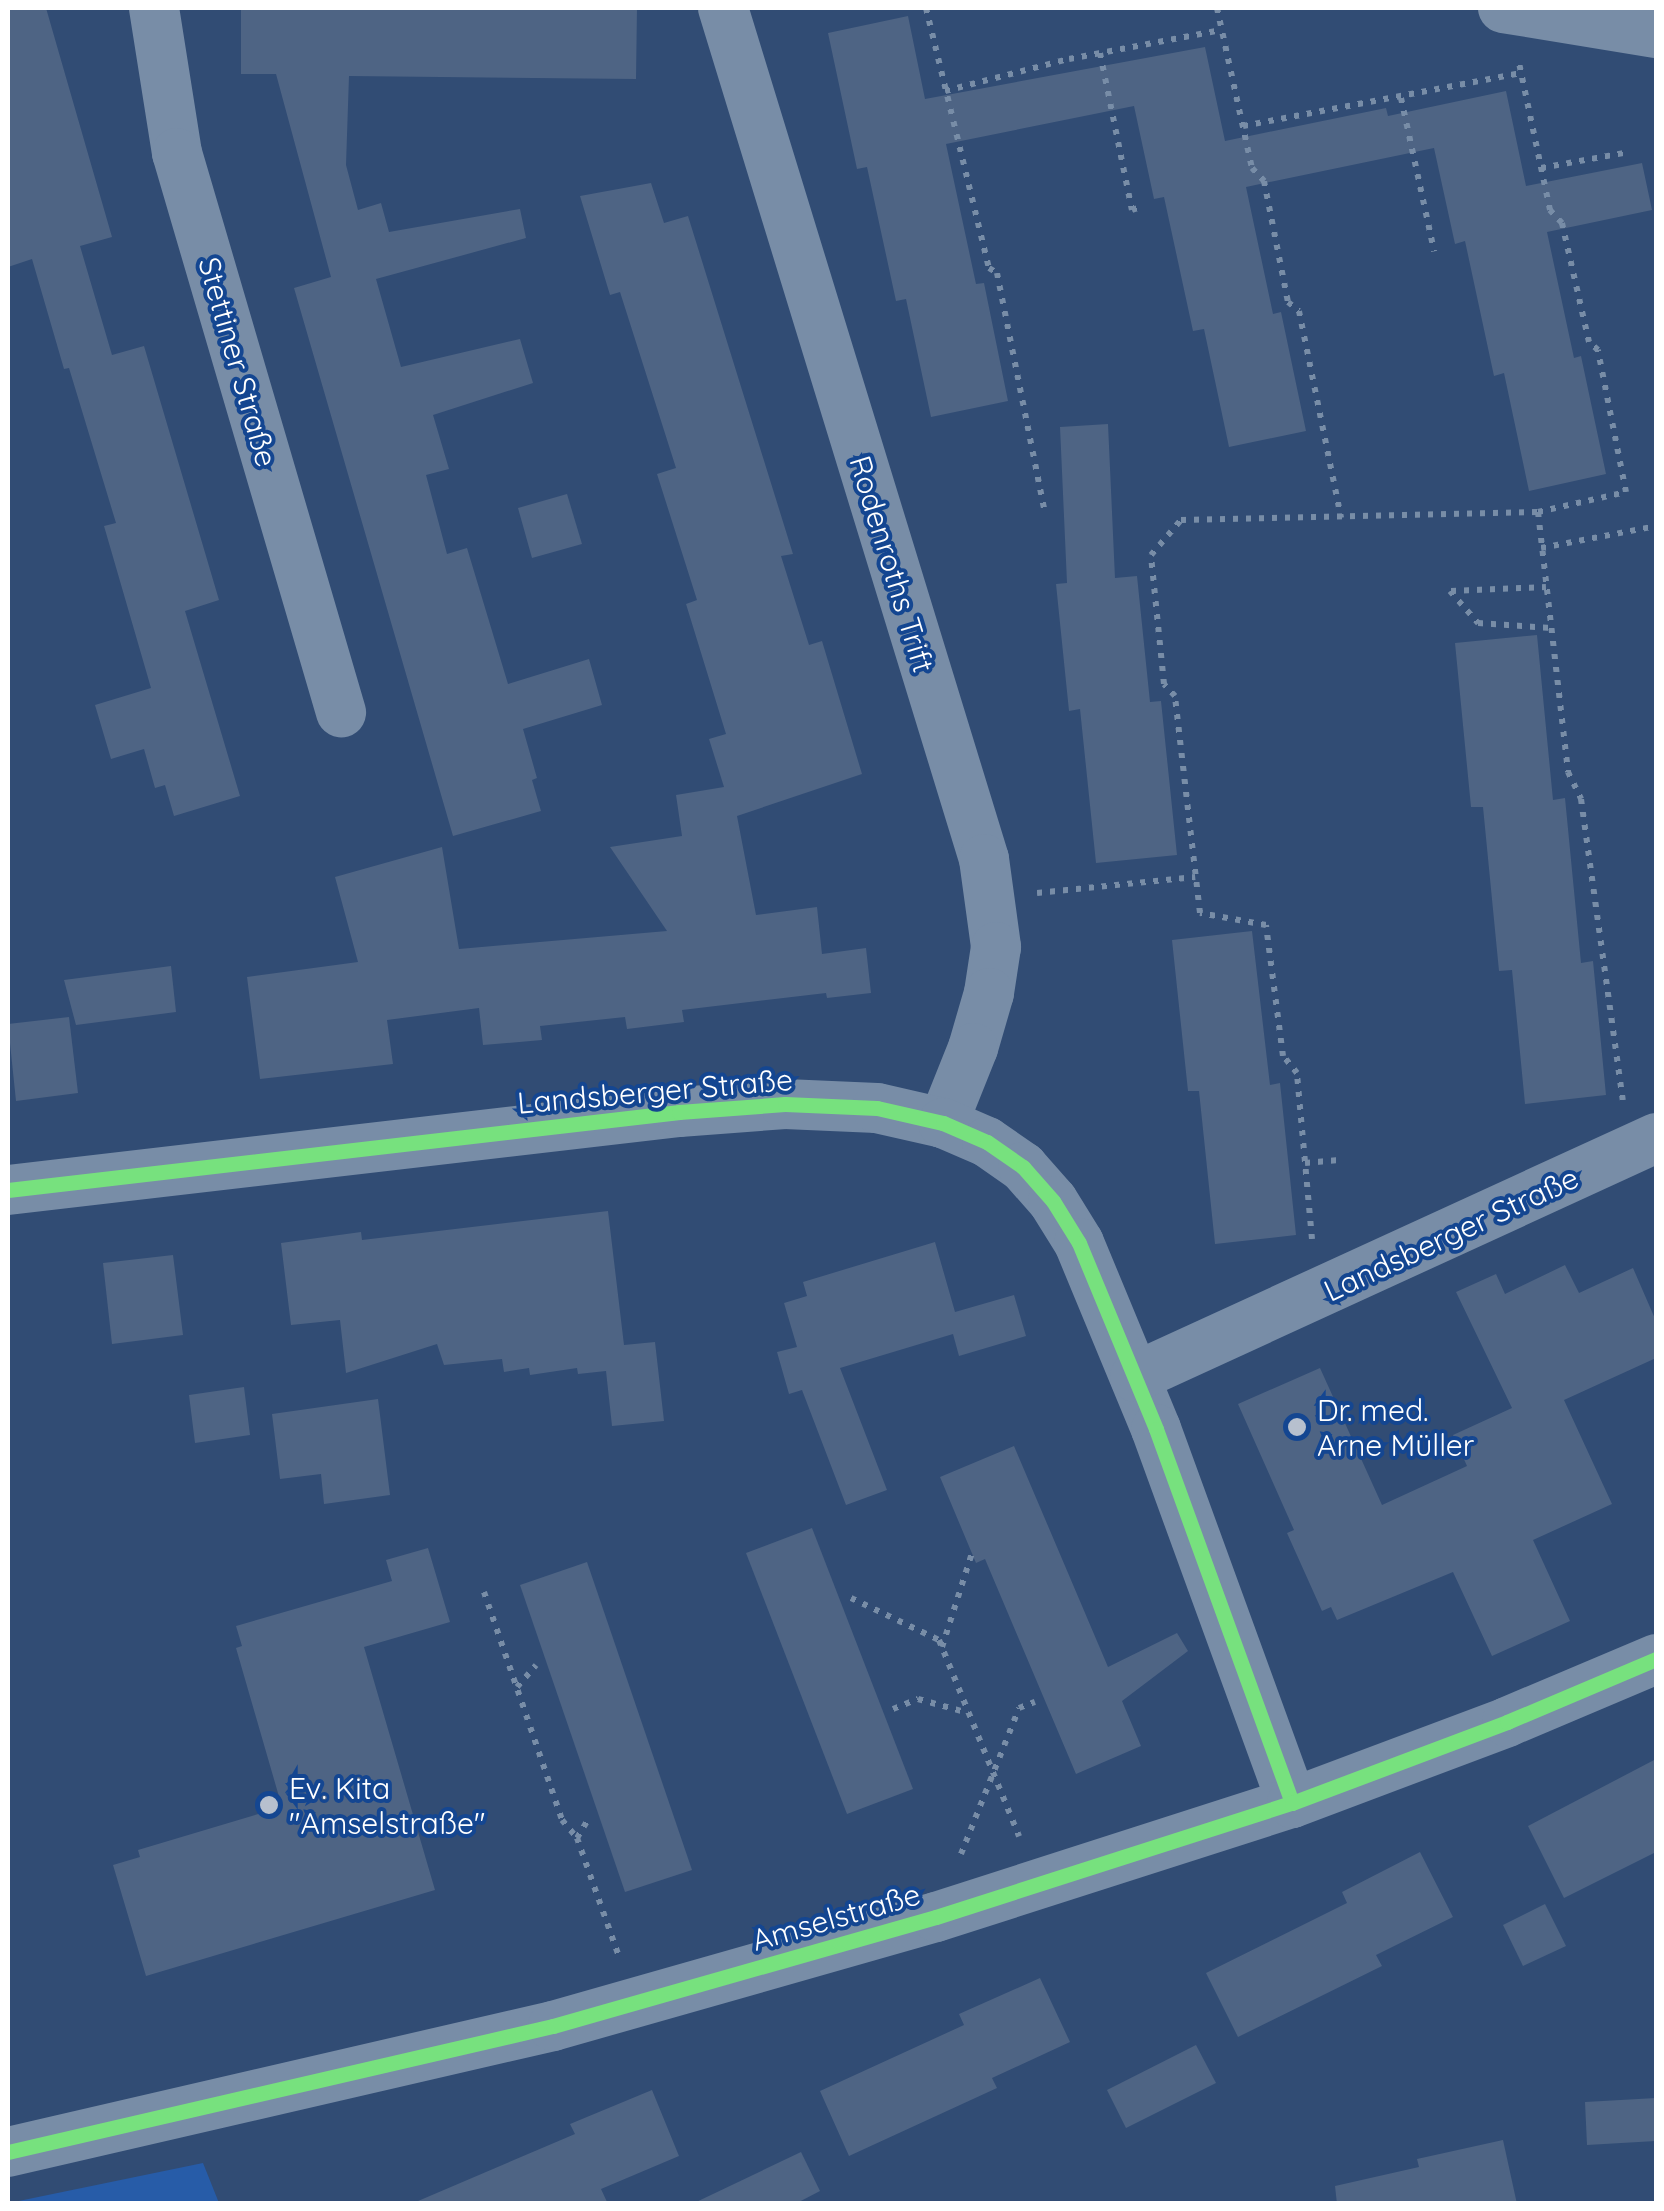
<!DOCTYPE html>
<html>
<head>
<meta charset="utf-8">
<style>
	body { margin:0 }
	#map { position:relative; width:1664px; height:2211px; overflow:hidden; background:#314c74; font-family:Quicksand,sans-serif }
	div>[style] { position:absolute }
	.green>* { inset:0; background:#275ca8 }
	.building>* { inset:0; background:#4e6484 }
	.path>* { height:6px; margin-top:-3px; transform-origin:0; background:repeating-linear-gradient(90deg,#788da7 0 5px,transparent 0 13px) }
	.minor>* { height:50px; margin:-25px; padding:0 25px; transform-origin:25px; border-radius:25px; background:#788da7 }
	.cycleway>* { height:15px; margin:-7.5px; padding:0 7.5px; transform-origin:7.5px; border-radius:7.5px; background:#77e17e }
	.dots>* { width:28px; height:28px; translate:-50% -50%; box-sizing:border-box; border:5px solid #144691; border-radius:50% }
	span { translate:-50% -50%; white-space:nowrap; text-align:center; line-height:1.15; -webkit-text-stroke:8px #144691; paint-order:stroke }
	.street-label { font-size:30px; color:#fff }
	.poi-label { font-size:30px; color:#fff }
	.left { translate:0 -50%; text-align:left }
	.frame { position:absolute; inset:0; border:10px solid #fff; pointer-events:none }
</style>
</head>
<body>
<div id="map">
	<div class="green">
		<div style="clip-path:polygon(203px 2163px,219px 2203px,9px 2203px)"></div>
	</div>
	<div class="building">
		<div style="clip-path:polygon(8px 8px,46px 8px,112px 237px,80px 246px,112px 355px,144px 346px,219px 600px,185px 611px,240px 796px,174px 816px,165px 785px,155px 788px,144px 749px,111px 759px,95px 705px,151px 688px,104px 526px,116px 523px,69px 368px,64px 369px,32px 259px,8px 267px)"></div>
		<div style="clip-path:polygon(241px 8px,637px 8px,636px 79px,349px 76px,346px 165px,358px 210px,381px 203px,389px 232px,520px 209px,526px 238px,376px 279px,401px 367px,520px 339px,533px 383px,433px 415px,449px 469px,426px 475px,447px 554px,467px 548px,508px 684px,589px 659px,602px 705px,523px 729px,537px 778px,532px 780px,541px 811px,453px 836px,294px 288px,331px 277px,276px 74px,241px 74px)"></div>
		<div style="clip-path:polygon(908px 16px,925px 99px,1205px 47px,1225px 141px,1386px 108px,1388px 116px,1506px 91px,1526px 186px,1642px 163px,1652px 210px,1547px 232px,1574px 358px,1581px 356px,1606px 474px,1529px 491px,1504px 373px,1494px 376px,1465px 241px,1455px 244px,1434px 148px,1246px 187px,1273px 314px,1281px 312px,1306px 431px,1229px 447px,1204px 329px,1193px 331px,1164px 197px,1154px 199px,1134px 106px,946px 144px,976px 284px,984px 283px,1008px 401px,931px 417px,906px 299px,896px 301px,867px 167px,857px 169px,828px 33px)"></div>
		<div style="clip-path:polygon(651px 183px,664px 223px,688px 216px,793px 554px,781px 556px,809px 645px,822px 641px,862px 774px,737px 816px,756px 915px,817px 907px,822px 954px,866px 948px,871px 993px,827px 998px,826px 993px,682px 1010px,684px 1022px,627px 1029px,625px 1017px,540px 1026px,542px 1040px,483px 1045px,479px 1008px,387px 1020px,393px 1064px,260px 1079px,247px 977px,358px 962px,335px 877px,442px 847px,459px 949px,667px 931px,610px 847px,682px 836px,676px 795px,724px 787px,709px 739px,726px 734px,686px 604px,697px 600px,657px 474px,676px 468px,620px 292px,610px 295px,580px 196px)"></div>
		<div style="clip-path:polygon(1108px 424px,1115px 578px,1137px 576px,1150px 702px,1161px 701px,1177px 855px,1096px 863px,1080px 709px,1069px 711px,1056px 584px,1067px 583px,1060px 427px)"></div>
		<div style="clip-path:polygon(567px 494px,582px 544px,532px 558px,518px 508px)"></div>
		<div style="clip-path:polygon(1537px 635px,1553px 800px,1565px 798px,1581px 963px,1593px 961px,1606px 1095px,1525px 1104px,1512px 970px,1499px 971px,1483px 807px,1471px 807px,1455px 643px)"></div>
		<div style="clip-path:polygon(1252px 931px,1270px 1085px,1280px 1083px,1296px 1235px,1215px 1244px,1199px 1091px,1188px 1091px,1172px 940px)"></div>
		<div style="clip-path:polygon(171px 966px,176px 1012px,76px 1025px,64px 980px)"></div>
		<div style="clip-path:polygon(69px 1017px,78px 1093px,16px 1101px,8px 1024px)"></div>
		<div style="clip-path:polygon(608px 1211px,624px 1345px,655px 1342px,664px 1421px,612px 1426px,606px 1371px,578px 1374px,577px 1368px,530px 1375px,529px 1368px,504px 1372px,502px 1359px,444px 1365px,437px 1344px,346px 1373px,340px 1320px,291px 1325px,281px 1243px,361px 1232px,362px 1240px)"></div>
		<div style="clip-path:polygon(935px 1242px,955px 1312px,1014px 1295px,1026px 1336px,959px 1356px,953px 1334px,840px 1368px,887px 1490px,846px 1505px,802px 1390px,789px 1394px,777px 1352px,797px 1347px,784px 1303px,807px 1296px,803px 1282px)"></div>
		<div style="clip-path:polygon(173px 1255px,183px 1335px,112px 1344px,103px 1263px)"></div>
		<div style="clip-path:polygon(1565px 1265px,1579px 1293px,1633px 1268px,1656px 1321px,1656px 1358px,1564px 1400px,1612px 1504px,1533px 1540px,1570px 1621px,1492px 1656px,1453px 1572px,1337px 1620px,1331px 1607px,1322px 1611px,1287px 1533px,1294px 1530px,1238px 1404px,1320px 1368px,1382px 1505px,1467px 1466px,1453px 1435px,1512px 1408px,1456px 1292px,1496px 1274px,1505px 1294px)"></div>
		<div style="clip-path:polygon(244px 1387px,250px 1435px,195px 1443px,189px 1395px)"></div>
		<div style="clip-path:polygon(378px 1399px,390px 1495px,324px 1504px,321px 1474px,280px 1479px,272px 1414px)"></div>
		<div style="clip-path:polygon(1014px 1446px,1108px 1667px,1177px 1633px,1188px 1651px,1122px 1701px,1141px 1746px,1076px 1774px,985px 1559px,976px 1563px,940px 1477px)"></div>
		<div style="clip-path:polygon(812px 1528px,913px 1789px,847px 1814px,746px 1553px)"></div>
		<div style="clip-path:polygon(428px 1548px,450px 1622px,364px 1647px,435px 1890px,146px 1976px,113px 1865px,140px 1857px,138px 1850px,282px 1807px,236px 1648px,242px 1646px,236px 1626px,392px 1581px,386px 1560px)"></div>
		<div style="clip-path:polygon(587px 1562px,692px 1870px,625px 1892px,520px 1585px)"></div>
		<div style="clip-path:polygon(1656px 1759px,1656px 1852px,1564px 1898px,1528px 1826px)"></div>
		<div style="clip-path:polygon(1420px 1852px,1453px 1917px,1376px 1955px,1382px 1966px,1238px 2037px,1206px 1973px,1347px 1903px,1342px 1892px)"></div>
		<div style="clip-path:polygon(1545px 1904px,1566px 1946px,1523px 1966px,1503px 1925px)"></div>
		<div style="clip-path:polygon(1040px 1978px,1070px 2042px,992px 2078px,997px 2088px,849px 2156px,820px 2091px,964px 2025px,959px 2014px)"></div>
		<div style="clip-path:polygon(1196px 2045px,1216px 2083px,1126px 2128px,1107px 2090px)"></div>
		<div style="clip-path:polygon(652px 2090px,679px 2156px,601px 2189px,608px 2204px,411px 2204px,575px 2134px,570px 2124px)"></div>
		<div style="clip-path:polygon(1656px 2098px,1656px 2141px,1587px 2145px,1585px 2102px)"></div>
		<div style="clip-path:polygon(1503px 2140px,1517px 2204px,1337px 2204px,1335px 2186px,1419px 2167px,1417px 2159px)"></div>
		<div style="clip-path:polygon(801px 2152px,820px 2191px,795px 2204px,692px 2204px)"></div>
	</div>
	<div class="path">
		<div style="left:926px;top:8px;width:268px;rotate:76.4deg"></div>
		<div style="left:989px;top:268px;width:9px;rotate:32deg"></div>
		<div style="left:997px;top:273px;width:241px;rotate:78.7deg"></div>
		<div style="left:1217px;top:8px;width:164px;rotate:77.7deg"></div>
		<div style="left:1252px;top:168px;width:18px;rotate:47deg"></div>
		<div style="left:1264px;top:181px;width:123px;rotate:78.8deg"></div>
		<div style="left:1288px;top:302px;width:14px;rotate:39deg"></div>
		<div style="left:1299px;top:311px;width:211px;rotate:78.5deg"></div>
		<div style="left:1100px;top:53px;width:160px;rotate:78.5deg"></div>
		<div style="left:1132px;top:210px;width:9px;rotate:-18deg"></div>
		<div style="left:945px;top:91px;width:128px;rotate:-14.5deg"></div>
		<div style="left:1069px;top:59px;width:155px;rotate:-10.8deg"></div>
		<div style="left:1401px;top:98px;width:157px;rotate:77.8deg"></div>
		<div style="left:1243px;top:126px;width:283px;rotate:-10.8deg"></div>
		<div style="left:1541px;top:168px;width:89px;rotate:-10.3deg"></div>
		<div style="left:1538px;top:512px;width:262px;rotate:83.4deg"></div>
		<div style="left:1568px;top:772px;width:30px;rotate:64deg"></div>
		<div style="left:1581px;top:799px;width:304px;rotate:82.1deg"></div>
		<div style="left:1541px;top:548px;width:117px;rotate:-10.8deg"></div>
		<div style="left:1450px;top:591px;width:43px;rotate:48.8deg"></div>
		<div style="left:1478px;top:623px;width:73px;rotate:3.9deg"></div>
		<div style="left:1451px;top:591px;width:95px;rotate:-2.4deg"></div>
		<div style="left:1037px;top:893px;width:159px;rotate:-5.8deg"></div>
		<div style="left:1305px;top:1163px;width:34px;rotate:-5deg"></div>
		<div style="left:1312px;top:1239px;width:167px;rotate:-95.2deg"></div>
		<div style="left:1297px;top:1073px;width:22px;rotate:-129deg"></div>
		<div style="left:1283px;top:1056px;width:132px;rotate:-97.4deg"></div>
		<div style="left:1266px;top:925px;width:67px;rotate:-169.7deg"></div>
		<div style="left:1200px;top:913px;width:218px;rotate:-96.6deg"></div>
		<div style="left:1175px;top:696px;width:16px;rotate:-133deg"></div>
		<div style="left:1164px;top:684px;width:130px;rotate:-95.8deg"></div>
		<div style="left:1151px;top:555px;width:46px;rotate:-49.4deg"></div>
		<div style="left:1181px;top:520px;width:357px;rotate:-1.3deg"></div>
		<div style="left:1538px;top:512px;width:90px;rotate:-12.8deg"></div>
		<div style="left:1626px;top:492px;width:145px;rotate:-101.2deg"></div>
		<div style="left:1598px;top:350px;width:12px;rotate:-138deg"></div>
		<div style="left:1589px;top:342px;width:122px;rotate:-102.8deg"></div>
		<div style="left:1562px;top:223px;width:18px;rotate:-133deg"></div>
		<div style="left:1550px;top:210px;width:150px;rotate:-101.9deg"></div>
		<div style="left:484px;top:1592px;width:241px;rotate:71.1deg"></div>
		<div style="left:562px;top:1820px;width:23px;rotate:50deg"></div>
		<div style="left:577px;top:1838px;width:123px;rotate:70.5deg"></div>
		<div style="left:851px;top:1598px;width:98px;rotate:25.5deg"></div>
		<div style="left:939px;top:1640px;width:212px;rotate:67.8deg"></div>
		<div style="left:942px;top:1647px;width:99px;rotate:-72.3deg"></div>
		<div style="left:517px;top:1687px;width:29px;rotate:-49deg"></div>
		<div style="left:893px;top:1709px;width:27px;rotate:-22deg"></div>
		<div style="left:918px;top:1699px;width:52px;rotate:15.6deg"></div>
		<div style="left:577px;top:1838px;width:23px;rotate:-59deg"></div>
		<div style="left:961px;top:1854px;width:157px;rotate:-68.3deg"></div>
		<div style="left:1019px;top:1708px;width:17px;rotate:-21deg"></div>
	</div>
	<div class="minor">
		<div style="left:154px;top:8px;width:147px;rotate:81deg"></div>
		<div style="left:177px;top:153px;width:583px;rotate:73.65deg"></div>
		<div style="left:723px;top:8px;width:890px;rotate:72.95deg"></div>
		<div style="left:984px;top:859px;width:89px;rotate:82.2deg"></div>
		<div style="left:996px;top:947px;width:47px;rotate:98.7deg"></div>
		<div style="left:989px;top:993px;width:57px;rotate:106.2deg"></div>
		<div style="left:973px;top:1048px;width:81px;rotate:111.8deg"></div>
		<div style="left:1503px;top:8px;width:155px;rotate:9.3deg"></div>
		<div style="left:8px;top:1190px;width:676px;rotate:-6.63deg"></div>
		<div style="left:679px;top:1112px;width:106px;rotate:-4.3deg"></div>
		<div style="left:785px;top:1104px;width:92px;rotate:2.5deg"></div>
		<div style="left:877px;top:1108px;width:68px;rotate:12.8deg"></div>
		<div style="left:943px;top:1123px;width:48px;rotate:23.4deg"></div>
		<div style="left:987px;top:1142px;width:44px;rotate:34.8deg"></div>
		<div style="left:1023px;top:1167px;width:45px;rotate:48.6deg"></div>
		<div style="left:1053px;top:1201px;width:49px;rotate:58.2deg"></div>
		<div style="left:1079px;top:1243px;width:201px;rotate:67.5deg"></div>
		<div style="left:1156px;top:1429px;width:398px;rotate:70deg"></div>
		<div style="left:1135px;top:1377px;width:573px;rotate:-24.64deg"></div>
		<div style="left:8px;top:2152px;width:559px;rotate:-13.02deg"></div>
		<div style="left:553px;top:2026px;width:398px;rotate:-15.9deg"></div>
		<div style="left:936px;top:1917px;width:374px;rotate:-17.8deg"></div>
		<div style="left:1292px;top:1803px;width:230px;rotate:-20.6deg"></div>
		<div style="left:1507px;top:1722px;width:162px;rotate:-22.9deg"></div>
	</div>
	<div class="cycleway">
		<div style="left:8px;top:1190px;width:676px;rotate:-6.63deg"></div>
		<div style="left:679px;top:1112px;width:106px;rotate:-4.3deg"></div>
		<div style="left:785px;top:1104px;width:92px;rotate:2.5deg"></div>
		<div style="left:877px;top:1108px;width:68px;rotate:12.8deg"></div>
		<div style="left:943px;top:1123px;width:48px;rotate:23.4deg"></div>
		<div style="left:987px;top:1142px;width:44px;rotate:34.8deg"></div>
		<div style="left:1023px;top:1167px;width:45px;rotate:48.6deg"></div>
		<div style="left:1053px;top:1201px;width:49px;rotate:58.2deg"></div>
		<div style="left:1079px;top:1243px;width:201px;rotate:67.5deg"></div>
		<div style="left:1156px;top:1429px;width:398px;rotate:70deg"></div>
		<div style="left:8px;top:2152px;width:559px;rotate:-13.02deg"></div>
		<div style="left:553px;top:2026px;width:398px;rotate:-15.9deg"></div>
		<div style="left:936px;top:1917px;width:374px;rotate:-17.8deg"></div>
		<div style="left:1292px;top:1803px;width:230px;rotate:-20.6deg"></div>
		<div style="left:1507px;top:1722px;width:162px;rotate:-22.9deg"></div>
	</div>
	<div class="dots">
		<div style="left:1297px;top:1427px;background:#b7c0ce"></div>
		<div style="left:269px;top:1805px;background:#b7c0ce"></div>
	</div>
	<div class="street-label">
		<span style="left:238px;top:362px;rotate:74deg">Stettiner Straße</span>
		<span style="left:892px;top:564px;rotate:73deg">Rodenroths Trift</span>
		<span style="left:655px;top:1091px;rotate:-5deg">Landsberger Straße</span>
		<span style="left:1451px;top:1234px;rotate:-25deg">Landsberger Straße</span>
		<span style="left:836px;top:1917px;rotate:-16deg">Amselstraße</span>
	</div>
	<div class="poi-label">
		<span class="left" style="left:1317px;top:1427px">Dr. med.<br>Arne Müller</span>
		<span class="left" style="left:289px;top:1805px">Ev. Kita<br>"Amselstraße"</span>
	</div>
	<div class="frame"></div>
</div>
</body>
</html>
